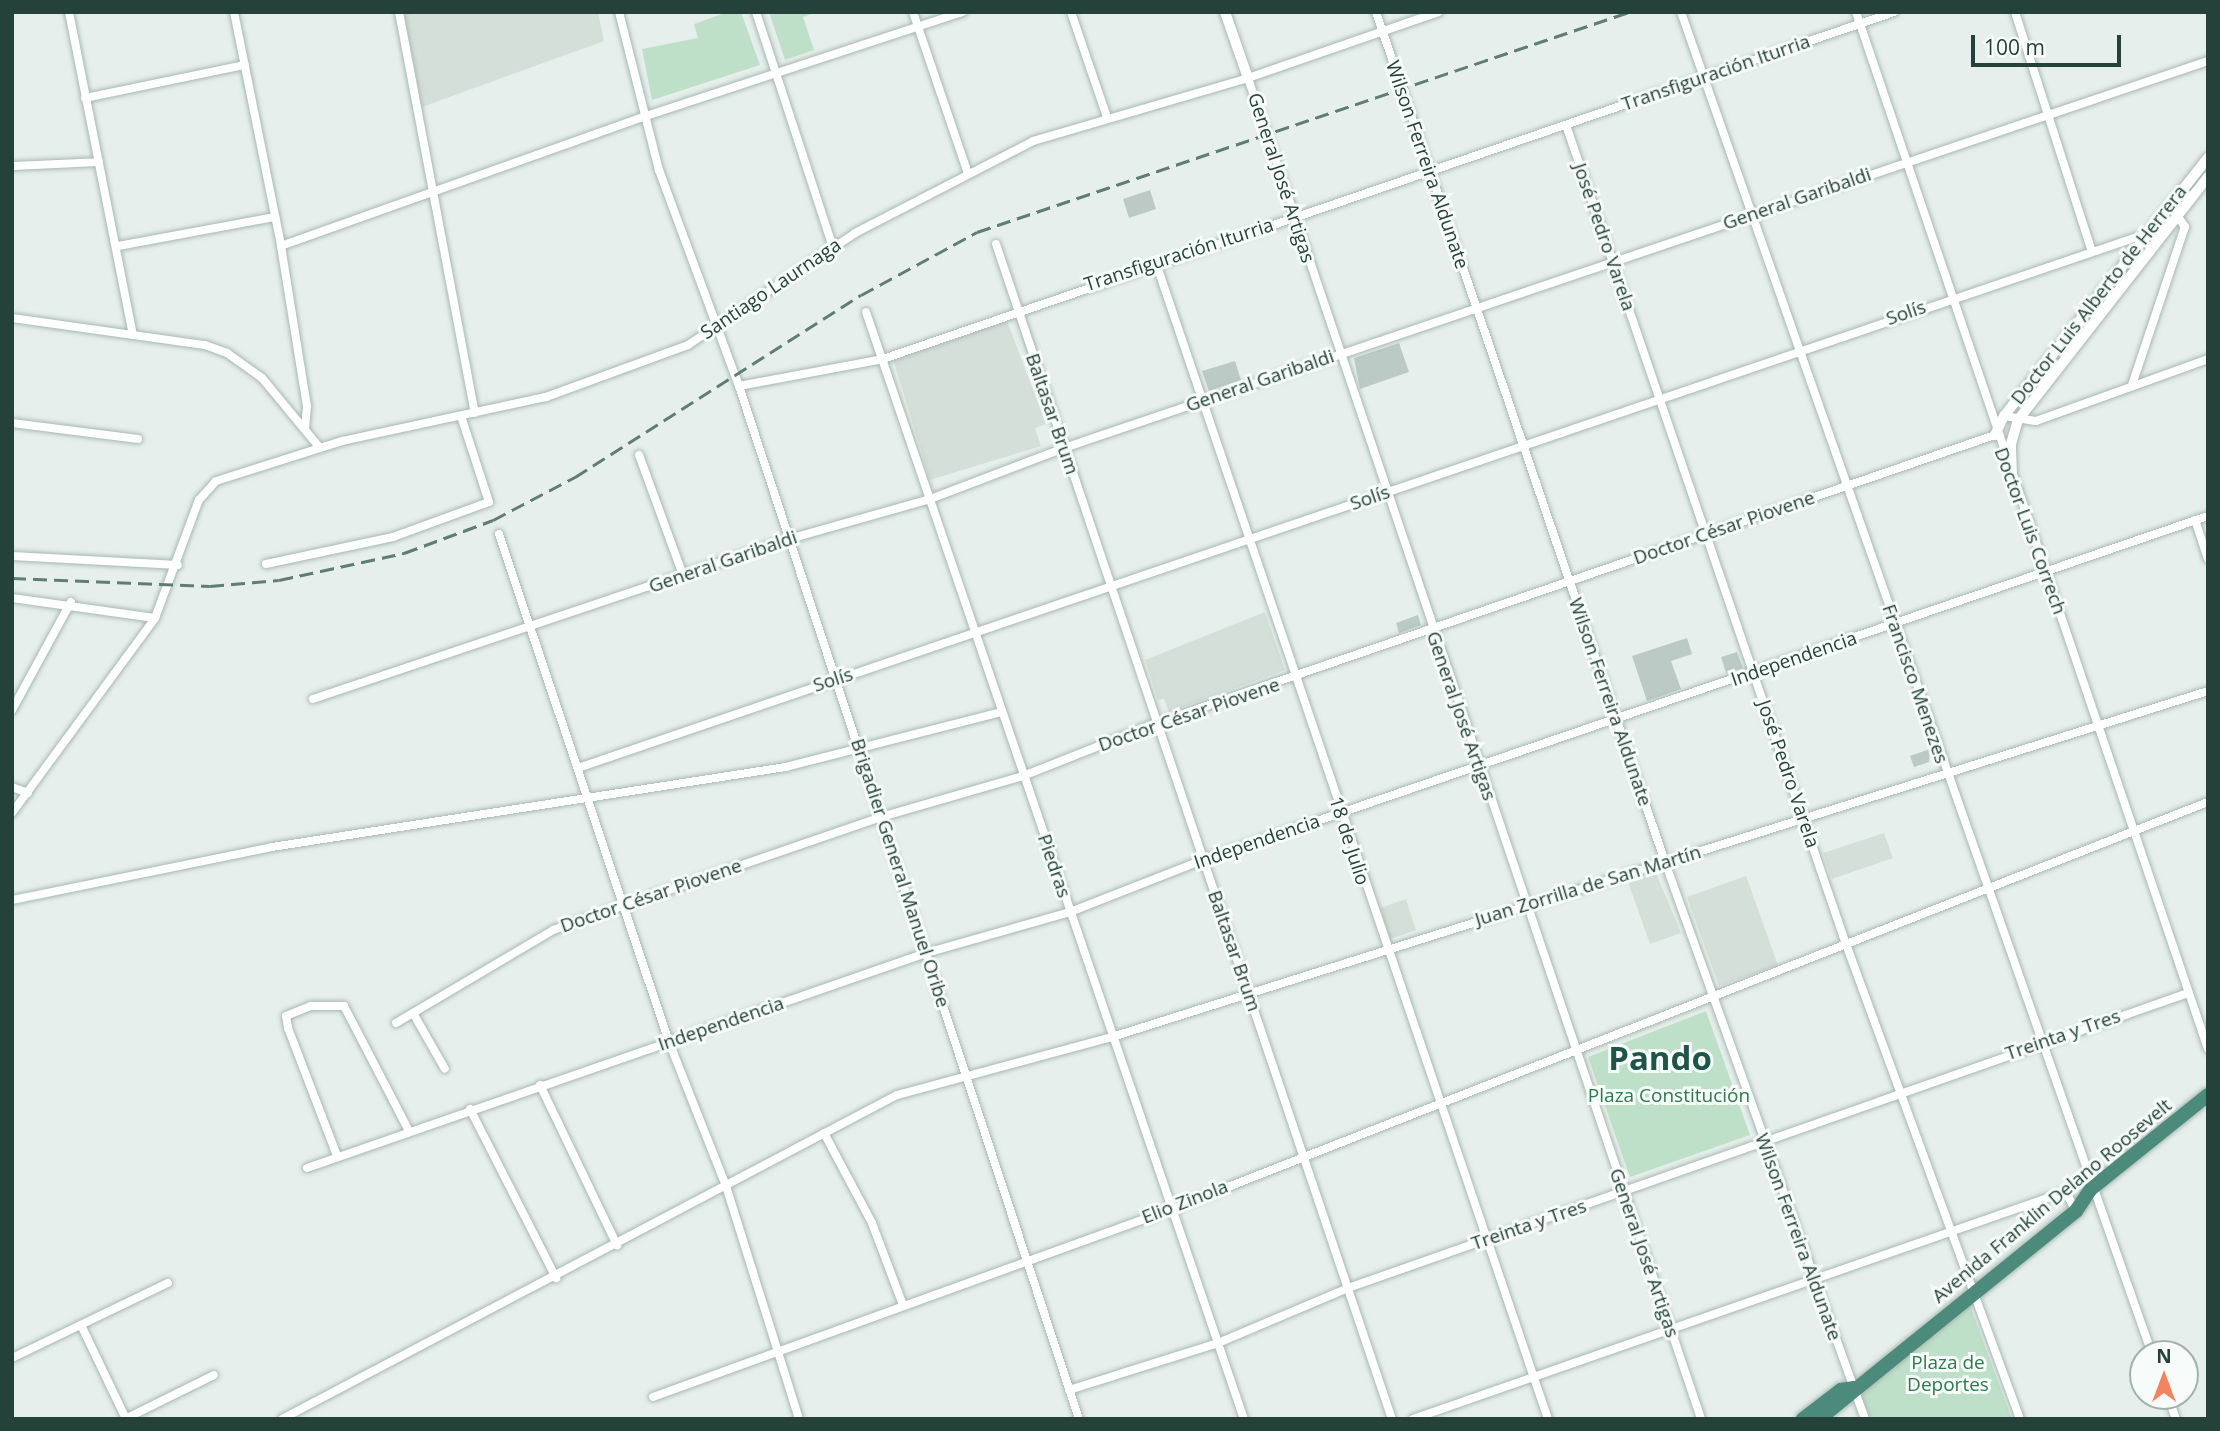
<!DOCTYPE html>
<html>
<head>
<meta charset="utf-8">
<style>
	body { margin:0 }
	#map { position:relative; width:2220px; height:1431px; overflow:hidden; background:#e6efeb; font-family:"Open Sans",sans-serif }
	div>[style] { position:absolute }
	.built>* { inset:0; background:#d4dfda }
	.green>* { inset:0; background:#bfe0c8 }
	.building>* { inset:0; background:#bbcac4 }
	.roads { filter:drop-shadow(0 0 2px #a8b8b2) drop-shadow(0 0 2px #a8b8b2) }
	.minor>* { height:8px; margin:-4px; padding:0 4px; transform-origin:4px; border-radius:4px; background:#fff }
	.tertiary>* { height:10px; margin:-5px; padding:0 5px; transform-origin:5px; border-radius:5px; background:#fff }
	.trunk>* { height:14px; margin:-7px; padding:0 7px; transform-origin:7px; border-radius:7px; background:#4c8a7c }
	.rail>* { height:2.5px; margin-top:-1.25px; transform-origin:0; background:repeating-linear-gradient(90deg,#5f7d75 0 14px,transparent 0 21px) }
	span { translate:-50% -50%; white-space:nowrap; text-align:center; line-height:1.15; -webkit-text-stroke:6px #f7fbf9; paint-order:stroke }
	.street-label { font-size:19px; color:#24423a }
	.park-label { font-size:19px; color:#2d7a4b }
	.town-label { font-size:33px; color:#1f5548; font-weight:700 }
	.frame { position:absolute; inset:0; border:14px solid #24423a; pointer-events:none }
	.north { position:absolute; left:2129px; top:1340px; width:70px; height:70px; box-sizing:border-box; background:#f7fbf9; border:2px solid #a3b1ad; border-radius:50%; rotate:0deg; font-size:19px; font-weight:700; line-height:28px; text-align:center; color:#24423a }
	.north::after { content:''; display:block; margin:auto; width:24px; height:32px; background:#f4845f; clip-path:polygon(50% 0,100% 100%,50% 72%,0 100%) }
	.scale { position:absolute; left:1971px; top:35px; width:150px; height:32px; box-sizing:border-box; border:4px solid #24423a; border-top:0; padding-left:9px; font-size:21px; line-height:24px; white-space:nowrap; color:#24423a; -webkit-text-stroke:5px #f7fbf9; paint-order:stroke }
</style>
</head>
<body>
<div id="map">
	<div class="built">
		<div style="clip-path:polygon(404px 12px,598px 12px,604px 41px,422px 107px)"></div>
		<div style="clip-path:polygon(1007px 321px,1046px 424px,1035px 428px,1041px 446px,930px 480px,893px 359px)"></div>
		<div style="clip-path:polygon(1265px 612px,1285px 670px,1169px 712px,1164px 699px,1158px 700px,1145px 660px)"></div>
		<div style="clip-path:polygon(1884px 833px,1893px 858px,1832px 879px,1823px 853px)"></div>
		<div style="clip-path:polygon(1656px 873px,1681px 933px,1650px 944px,1628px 882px)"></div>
		<div style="clip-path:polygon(1746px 876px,1778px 965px,1719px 986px,1687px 897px)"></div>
		<div style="clip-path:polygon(1406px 899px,1416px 930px,1390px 939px,1380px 908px)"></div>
	</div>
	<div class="green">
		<div style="clip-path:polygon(728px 12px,741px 12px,760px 65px,652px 100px,642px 49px,698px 38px,694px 24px)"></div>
		<div style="clip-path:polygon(769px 12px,816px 12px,803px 17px,814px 50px,785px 60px)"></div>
		<div style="clip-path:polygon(1706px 1011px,1750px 1135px,1630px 1177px,1588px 1057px)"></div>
		<div style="clip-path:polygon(1969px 1303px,2012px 1419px,1871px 1419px,1857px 1388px)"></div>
	</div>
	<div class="building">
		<div style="clip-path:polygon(1150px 190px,1156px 209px,1129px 218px,1123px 199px)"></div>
		<div style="clip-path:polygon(1399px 343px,1409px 372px,1360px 389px,1354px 358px)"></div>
		<div style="clip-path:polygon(1235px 361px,1241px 380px,1209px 391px,1202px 371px)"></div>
		<div style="clip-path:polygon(1418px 615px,1421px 625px,1399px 633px,1396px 623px)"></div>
		<div style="clip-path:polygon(1687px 638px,1692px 654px,1671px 661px,1681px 689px,1647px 701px,1632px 656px)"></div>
		<div style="clip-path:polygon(1737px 652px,1743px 668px,1726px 673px,1721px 657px)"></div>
		<div style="clip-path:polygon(1930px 749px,1929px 762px,1914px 767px,1910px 756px)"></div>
	</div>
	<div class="roads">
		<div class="minor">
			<div style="left:69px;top:12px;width:329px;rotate:78.8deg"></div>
			<div style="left:234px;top:12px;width:239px;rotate:78.6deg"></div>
			<div style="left:281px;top:246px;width:162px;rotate:80.8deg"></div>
			<div style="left:307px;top:406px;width:22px;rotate:95deg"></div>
			<div style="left:399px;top:12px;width:408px;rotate:79.3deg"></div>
			<div style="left:619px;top:12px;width:163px;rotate:75.8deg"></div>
			<div style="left:659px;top:170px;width:230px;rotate:69.7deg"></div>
			<div style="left:739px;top:386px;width:1088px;rotate:71.78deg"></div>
			<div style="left:756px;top:12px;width:247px;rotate:71.9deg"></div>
			<div style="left:913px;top:12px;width:168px;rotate:71.2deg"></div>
			<div style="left:1071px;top:12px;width:111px;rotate:71.1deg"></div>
			<div style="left:1376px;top:12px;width:898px;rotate:71.22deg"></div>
			<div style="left:1665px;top:862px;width:592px;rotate:70.25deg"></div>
			<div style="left:1681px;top:12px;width:1422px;rotate:70.66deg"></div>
			<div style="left:1856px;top:12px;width:1095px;rotate:71.25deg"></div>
			<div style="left:2015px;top:12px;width:249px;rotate:72.2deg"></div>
			<div style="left:1248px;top:78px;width:1415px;rotate:71.33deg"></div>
			<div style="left:85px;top:98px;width:163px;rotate:-11.7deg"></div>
			<div style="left:1566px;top:125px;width:866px;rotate:71.13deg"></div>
			<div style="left:1846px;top:944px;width:506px;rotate:69.88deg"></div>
			<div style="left:12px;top:166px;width:87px;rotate:-2.6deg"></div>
			<div style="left:996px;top:244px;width:1240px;rotate:71.38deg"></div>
			<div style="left:118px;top:246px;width:160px;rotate:-10.5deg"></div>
			<div style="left:281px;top:246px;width:384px;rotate:-19.6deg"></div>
			<div style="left:643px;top:117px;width:337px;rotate:-18.2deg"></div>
			<div style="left:1156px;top:263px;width:1221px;rotate:71.27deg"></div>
			<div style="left:866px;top:312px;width:1170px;rotate:71.15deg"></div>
			<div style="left:12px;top:318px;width:195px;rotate:8deg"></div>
			<div style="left:205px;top:345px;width:23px;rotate:20deg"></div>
			<div style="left:227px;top:353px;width:43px;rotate:35.5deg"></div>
			<div style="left:262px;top:378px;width:89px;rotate:50.4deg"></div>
			<div style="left:2132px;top:385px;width:167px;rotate:-71.5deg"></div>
			<div style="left:2185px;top:227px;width:18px;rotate:-124deg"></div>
			<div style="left:739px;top:386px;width:147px;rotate:-10.6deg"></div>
			<div style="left:883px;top:359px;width:1069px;rotate:-18.94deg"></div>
			<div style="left:2004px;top:416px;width:32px;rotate:9deg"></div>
			<div style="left:2036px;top:421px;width:183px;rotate:-19.8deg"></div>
			<div style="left:12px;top:423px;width:127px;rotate:7.2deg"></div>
			<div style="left:639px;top:455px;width:128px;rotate:69.9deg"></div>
			<div style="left:2195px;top:520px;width:41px;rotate:71.6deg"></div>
			<div style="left:499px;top:534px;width:536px;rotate:71.5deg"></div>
			<div style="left:669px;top:1042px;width:155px;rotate:68.4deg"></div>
			<div style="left:726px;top:1186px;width:244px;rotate:72.6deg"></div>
			<div style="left:12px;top:556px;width:166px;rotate:3.1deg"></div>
			<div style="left:266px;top:564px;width:130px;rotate:-12deg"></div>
			<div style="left:393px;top:537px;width:102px;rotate:-20deg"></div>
			<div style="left:489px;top:502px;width:90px;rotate:-108deg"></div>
			<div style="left:12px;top:598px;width:144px;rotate:8deg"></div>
			<div style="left:313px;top:699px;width:502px;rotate:-18.58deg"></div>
			<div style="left:789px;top:539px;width:147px;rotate:-15.8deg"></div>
			<div style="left:930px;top:499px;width:143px;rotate:-20.8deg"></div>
			<div style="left:1064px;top:448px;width:1208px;rotate:-18.69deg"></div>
			<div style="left:12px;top:710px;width:123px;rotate:-61.4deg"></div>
			<div style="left:578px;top:768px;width:1663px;rotate:-18.81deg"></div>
			<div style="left:12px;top:787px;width:17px;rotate:21deg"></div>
			<div style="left:12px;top:813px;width:242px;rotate:-53.7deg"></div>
			<div style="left:155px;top:618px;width:126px;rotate:-69.6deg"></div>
			<div style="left:199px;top:500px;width:25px;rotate:-48deg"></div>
			<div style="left:216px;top:481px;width:132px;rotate:-17.6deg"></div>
			<div style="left:342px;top:441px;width:209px;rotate:-12.2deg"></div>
			<div style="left:546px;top:397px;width:151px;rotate:-20.1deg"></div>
			<div style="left:688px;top:345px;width:201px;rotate:-33.8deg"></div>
			<div style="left:855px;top:233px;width:200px;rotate:-27.3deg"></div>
			<div style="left:1033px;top:141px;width:224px;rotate:-16.3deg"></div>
			<div style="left:1248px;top:78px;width:202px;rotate:-19.1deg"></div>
			<div style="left:12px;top:900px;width:265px;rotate:-11.5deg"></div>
			<div style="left:272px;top:847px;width:520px;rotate:-8.85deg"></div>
			<div style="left:786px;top:767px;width:222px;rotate:-14.3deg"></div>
			<div style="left:413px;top:1013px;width:64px;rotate:60.3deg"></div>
			<div style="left:396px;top:1023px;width:182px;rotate:-30.6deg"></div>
			<div style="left:553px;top:930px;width:347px;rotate:-19deg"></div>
			<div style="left:881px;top:817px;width:148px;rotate:-16.1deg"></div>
			<div style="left:1023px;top:776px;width:144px;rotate:-21.6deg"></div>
			<div style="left:1157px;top:723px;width:886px;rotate:-18.97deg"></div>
			<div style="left:540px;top:1085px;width:178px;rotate:64.3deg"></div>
			<div style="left:470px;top:1109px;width:190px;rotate:63deg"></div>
			<div style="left:824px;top:1133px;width:102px;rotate:61.9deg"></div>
			<div style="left:872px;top:1223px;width:88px;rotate:69.3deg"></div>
			<div style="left:336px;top:1153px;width:134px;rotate:-111deg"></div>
			<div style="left:288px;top:1028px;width:12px;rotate:-99deg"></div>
			<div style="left:286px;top:1016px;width:27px;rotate:-22deg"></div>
			<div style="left:311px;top:1006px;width:33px"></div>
			<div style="left:344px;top:1006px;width:139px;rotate:62.5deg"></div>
			<div style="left:307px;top:1168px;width:655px;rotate:-19.15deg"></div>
			<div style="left:926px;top:953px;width:150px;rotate:-15.9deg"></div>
			<div style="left:1070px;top:912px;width:143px;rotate:-21.4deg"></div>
			<div style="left:1203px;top:860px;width:1062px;rotate:-18.9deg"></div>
			<div style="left:81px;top:1325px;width:104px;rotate:64.4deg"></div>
			<div style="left:12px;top:1358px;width:173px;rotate:-25.7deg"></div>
			<div style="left:1069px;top:1390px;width:156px;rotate:-17.5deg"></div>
			<div style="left:1218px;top:1343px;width:141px;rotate:-22.9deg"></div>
			<div style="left:1348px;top:1288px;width:890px;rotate:-19.35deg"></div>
			<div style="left:2168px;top:1396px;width:24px;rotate:71deg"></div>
			<div style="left:653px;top:1397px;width:552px;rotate:-19.91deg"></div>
			<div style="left:1172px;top:1209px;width:1113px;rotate:-21.45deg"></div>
			<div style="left:125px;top:1419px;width:99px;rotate:-26.3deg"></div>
			<div style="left:282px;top:1419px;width:695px;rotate:-27.78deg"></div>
			<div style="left:897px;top:1095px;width:223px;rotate:-15.1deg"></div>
			<div style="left:1112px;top:1037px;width:1149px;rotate:-17.52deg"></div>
			<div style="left:1413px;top:1419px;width:684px;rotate:-19.2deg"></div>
			<div style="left:2059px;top:1194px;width:9px;rotate:13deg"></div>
			<div style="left:2068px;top:1196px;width:17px;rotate:62deg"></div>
		</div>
		<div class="tertiary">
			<div style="left:1225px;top:12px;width:70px;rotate:70.8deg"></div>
			<div style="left:1995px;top:435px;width:21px;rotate:-65deg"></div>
			<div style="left:2004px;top:416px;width:329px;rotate:-51.7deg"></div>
			<div style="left:2012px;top:477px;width:33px;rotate:-92deg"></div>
			<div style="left:2011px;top:444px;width:25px;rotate:-74deg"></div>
			<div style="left:2018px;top:420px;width:308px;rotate:-52deg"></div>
		</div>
		<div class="trunk">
			<div style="left:1803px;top:1419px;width:48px;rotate:-37.3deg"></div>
			<div style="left:1841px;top:1390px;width:13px;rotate:-9deg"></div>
			<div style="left:1819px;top:1419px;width:331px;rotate:-39deg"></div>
			<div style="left:2076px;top:1211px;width:27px;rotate:-56deg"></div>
			<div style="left:2091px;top:1189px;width:150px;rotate:-38.8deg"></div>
		</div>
	</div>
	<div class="rail">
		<div style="left:12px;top:578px;width:198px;rotate:2.3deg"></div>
		<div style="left:210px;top:586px;width:69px;rotate:-5deg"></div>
		<div style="left:279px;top:580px;width:128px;rotate:-12.2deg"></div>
		<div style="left:404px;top:553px;width:95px;rotate:-20.3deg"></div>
		<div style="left:493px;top:520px;width:93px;rotate:-27.7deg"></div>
		<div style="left:575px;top:477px;width:339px;rotate:-32.5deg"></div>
		<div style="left:861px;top:295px;width:132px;rotate:-28.5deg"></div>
		<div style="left:977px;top:232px;width:688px;rotate:-18.65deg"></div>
	</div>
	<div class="street-label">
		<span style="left:1716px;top:73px;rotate:-19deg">Transfiguración Iturria</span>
		<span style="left:1427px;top:165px;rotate:71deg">Wilson Ferreira Aldunate</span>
		<span style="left:1281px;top:178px;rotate:72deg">General José Artigas</span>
		<span style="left:1797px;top:199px;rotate:-19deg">General Garibaldi</span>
		<span style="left:1604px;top:237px;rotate:71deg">José Pedro Varela</span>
		<span style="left:1179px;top:255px;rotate:-18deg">Transfiguración Iturria</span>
		<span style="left:771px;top:289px;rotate:-34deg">Santiago Laurnaga</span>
		<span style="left:2099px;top:295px;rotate:-52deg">Doctor Luis Alberto de Herrera</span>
		<span style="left:1906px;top:313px;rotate:-19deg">Solís</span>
		<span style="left:1260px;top:381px;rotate:-19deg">General Garibaldi</span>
		<span style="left:1052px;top:414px;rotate:71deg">Baltasar Brum</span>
		<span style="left:1370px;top:498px;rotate:-19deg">Solís</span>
		<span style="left:1724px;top:528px;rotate:-19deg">Doctor César Piovene</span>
		<span style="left:2030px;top:531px;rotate:70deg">Doctor Luis Correch</span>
		<span style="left:723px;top:562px;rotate:-19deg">General Garibaldi</span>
		<span style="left:1794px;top:659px;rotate:-19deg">Independencia</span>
		<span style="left:833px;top:680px;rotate:-18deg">Solís</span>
		<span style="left:1915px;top:684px;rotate:71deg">Francisco Menezes</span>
		<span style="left:1610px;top:702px;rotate:71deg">Wilson Ferreira Aldunate</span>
		<span style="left:1189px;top:715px;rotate:-19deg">Doctor César Piovene</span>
		<span style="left:1461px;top:716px;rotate:71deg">General José Artigas</span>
		<span style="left:1788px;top:774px;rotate:71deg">José Pedro Varela</span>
		<span style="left:1349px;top:841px;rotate:72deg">18 de Julio</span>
		<span style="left:1257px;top:842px;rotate:-19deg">Independencia</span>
		<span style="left:1054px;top:866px;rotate:71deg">Piedras</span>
		<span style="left:900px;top:873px;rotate:72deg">Brigadier General Manuel Oribe</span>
		<span style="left:1588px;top:886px;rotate:-17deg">Juan Zorrilla de San Martín</span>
		<span style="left:651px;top:896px;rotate:-19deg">Doctor César Piovene</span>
		<span style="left:1234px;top:951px;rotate:71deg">Baltasar Brum</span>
		<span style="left:721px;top:1024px;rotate:-19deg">Independencia</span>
		<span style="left:2063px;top:1035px;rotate:-19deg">Treinta y Tres</span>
		<span style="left:2052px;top:1201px;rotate:-40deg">Avenida Franklin Delano Roosevelt</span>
		<span style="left:1185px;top:1202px;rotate:-21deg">Elio Zinola</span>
		<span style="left:1529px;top:1225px;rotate:-19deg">Treinta y Tres</span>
		<span style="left:1798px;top:1237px;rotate:70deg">Wilson Ferreira Aldunate</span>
		<span style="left:1644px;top:1253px;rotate:71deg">General José Artigas</span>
	</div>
	<div class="park-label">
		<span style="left:1669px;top:1096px">Plaza Constitución</span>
		<span style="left:1948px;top:1374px">Plaza de<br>Deportes</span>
	</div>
	<div class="town-label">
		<span style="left:1660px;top:1058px">Pando</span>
	</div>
	<div class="frame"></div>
	<div class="north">N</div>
	<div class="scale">100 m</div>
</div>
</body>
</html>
